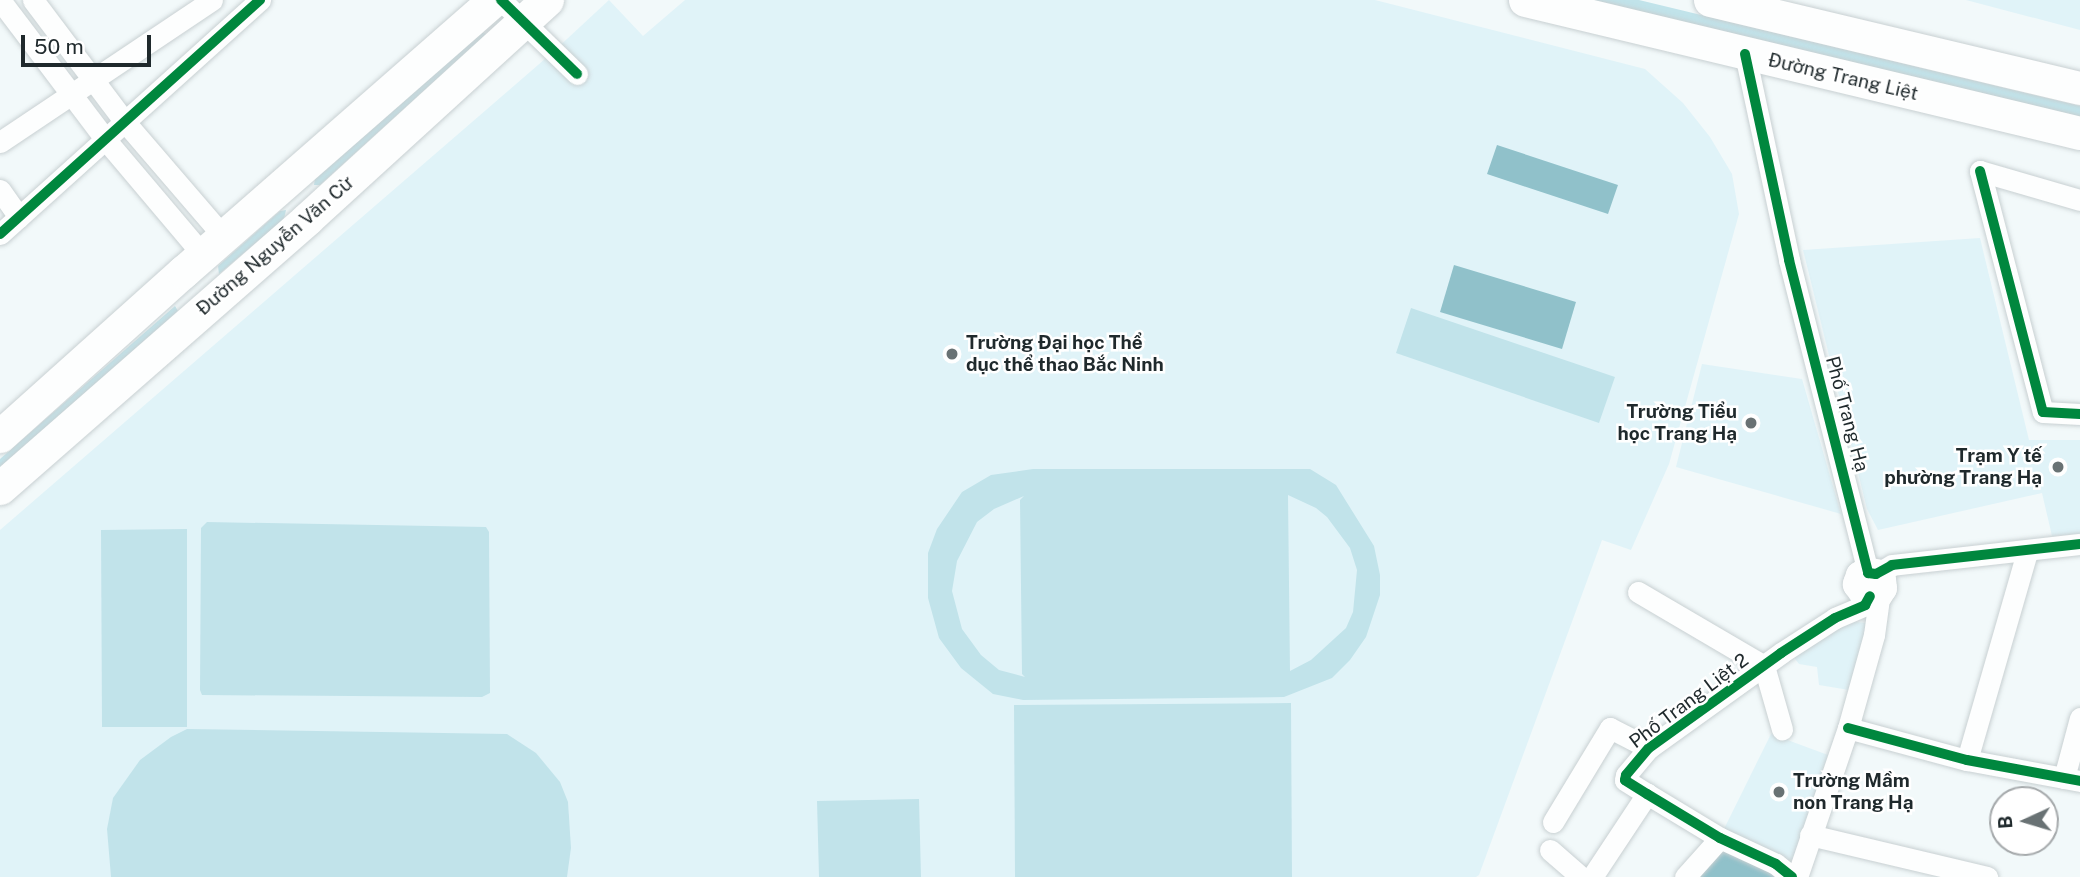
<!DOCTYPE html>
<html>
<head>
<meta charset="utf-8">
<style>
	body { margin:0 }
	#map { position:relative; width:2080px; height:877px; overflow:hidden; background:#f2f9fa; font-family:"Public Sans",sans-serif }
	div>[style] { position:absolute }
	.built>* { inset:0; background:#e0f3f8 }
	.green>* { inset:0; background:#c1e3ea }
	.water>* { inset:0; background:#90c1ca }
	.roads { filter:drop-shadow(0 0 2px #c8d0d2) drop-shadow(0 0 2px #c8d0d2) }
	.street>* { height:21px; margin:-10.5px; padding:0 10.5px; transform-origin:10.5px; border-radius:10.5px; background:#fdfefe }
	.secondary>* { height:30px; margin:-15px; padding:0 15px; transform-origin:15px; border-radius:15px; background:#fdfefe }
	.primary>* { height:33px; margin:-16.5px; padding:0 16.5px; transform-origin:16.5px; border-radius:16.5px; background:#fdfefe }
	.cycleway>* { height:10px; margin:-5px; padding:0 5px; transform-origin:5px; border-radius:5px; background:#00873e }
	.dots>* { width:19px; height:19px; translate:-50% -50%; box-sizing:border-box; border:4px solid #fff; border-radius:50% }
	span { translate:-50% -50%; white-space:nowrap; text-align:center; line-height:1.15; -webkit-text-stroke:5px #fff; paint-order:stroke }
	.street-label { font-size:19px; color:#1f292c }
	.poi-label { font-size:19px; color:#1f292c; font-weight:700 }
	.left { translate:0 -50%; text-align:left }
	.right { translate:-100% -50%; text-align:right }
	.north { position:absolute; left:1989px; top:786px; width:70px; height:70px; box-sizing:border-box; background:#fff; border:2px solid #a5a9ab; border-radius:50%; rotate:266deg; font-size:19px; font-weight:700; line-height:28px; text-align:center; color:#1f292c }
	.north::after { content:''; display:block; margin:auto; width:24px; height:32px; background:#697274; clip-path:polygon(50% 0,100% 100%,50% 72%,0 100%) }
	.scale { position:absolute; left:21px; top:35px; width:130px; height:32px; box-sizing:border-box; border:4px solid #1f292c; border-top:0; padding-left:9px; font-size:21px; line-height:24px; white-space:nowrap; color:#1f292c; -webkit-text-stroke:5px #fff; paint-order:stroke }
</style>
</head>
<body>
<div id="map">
	<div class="built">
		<div style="clip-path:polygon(609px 0,643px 36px,685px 0,1375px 0,1645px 69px,1683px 103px,1710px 137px,1732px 174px,1739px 214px,1669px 464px,1631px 550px,1602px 540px,1479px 875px,1476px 877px,0 877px,0 530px,553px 52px)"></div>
		<div style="clip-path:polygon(1966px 0,2080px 0,2080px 30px)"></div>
		<div style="clip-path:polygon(1980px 238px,2029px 440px,2080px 440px,2080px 534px,2052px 536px,2042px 493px,1878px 530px,1867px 509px,1803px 250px)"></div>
		<div style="clip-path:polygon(1702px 364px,1802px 379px,1841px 514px,1676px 467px)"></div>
		<div style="clip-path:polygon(1834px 620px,1866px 623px,1855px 691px,1819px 685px,1817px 667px,1799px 664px,1789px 651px)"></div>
		<div style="clip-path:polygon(1771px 734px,1828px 755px,1793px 859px,1785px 862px,1724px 829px)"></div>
	</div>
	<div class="green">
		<div style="clip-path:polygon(1589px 0,1639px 0,2080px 106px,2080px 118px)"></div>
		<div style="clip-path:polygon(482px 32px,486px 34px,320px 185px,314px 185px,315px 178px)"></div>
		<div style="clip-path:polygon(286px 210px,284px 219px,219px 274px,218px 266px,280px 211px)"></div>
		<div style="clip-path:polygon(175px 306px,178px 311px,0 468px,0 459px)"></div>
		<div style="clip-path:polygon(1411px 308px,1615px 377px,1599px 423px,1396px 353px)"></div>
		<div style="clip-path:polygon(evenodd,1033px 469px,1310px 469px,1336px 485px,1374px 546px,1380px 575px,1380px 595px,1366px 637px,1350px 660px,1332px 678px,1284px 697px,1023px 700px,993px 694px,961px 668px,939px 638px,928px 598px,928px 553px,937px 529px,962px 492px,991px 475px,1033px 469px,1288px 495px,1316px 508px,1327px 517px,1350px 548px,1357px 570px,1353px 612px,1346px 628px,1311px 660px,1290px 671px,1288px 495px,1033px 469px,1024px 496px,1020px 500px,1022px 674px,1025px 677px,999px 670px,981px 655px,962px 629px,952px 591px,957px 561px,977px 522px,994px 509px,1024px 496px)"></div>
		<div style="clip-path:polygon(207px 522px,486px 527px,489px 532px,490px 693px,482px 697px,202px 695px,200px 690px,201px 528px)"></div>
		<div style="clip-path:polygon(187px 529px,187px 727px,102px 727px,101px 530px)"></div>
		<div style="clip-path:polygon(1291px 703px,1292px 877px,1015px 877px,1014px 705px)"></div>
		<div style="clip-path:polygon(187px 729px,507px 734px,536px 753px,560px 782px,568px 802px,571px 848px,567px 877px,111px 877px,107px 829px,113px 798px,140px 760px,171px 737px)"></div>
		<div style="clip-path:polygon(919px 799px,921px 877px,819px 877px,817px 801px)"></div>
	</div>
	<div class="water">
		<div style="clip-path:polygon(1497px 145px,1618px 185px,1608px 214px,1487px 174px)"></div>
		<div style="clip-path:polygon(1454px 265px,1576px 302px,1562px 349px,1440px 312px)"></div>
		<div style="clip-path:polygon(1719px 850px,1733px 850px,1773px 873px,1774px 877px,1699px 877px)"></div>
	</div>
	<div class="roads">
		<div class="street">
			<div style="left:0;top:0;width:174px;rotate:52.9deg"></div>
			<div style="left:105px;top:139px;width:152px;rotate:49.8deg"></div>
			<div style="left:33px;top:0;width:153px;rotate:53deg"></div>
			<div style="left:125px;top:122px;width:152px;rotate:49.3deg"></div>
			<div style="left:501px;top:0;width:106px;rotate:44.2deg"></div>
			<div style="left:1745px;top:54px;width:211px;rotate:77.9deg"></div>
			<div style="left:1789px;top:260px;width:323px;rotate:75.8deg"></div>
			<div style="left:1868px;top:573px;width:8px;rotate:7deg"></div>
			<div style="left:1876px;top:574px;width:18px;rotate:-29deg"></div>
			<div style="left:1892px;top:565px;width:189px;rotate:-6.4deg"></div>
			<div style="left:0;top:142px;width:255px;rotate:-33.8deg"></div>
			<div style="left:1980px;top:171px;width:249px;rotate:75.4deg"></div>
			<div style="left:2043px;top:412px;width:37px;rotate:3deg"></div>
			<div style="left:1980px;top:171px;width:104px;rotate:16.2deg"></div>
			<div style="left:0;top:190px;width:33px;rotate:55deg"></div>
			<div style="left:0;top:234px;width:350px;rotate:-42deg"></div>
			<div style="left:1638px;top:592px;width:146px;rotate:30.4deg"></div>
			<div style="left:1764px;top:666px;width:66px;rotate:74.1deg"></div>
			<div style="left:1848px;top:728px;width:123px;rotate:15.1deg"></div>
			<div style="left:1967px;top:760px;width:115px;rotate:10.5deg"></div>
			<div style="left:1967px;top:760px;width:216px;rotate:-73.9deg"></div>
			<div style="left:2064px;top:778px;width:62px;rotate:-75.1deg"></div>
			<div style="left:1553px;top:822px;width:110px;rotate:-58.8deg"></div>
			<div style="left:1610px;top:728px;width:44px;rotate:27.1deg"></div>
			<div style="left:1810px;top:835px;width:182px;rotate:13.3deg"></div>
			<div style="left:1550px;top:850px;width:41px;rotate:41.1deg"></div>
			<div style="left:1592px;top:877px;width:100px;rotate:-56.5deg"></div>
			<div style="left:1685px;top:877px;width:52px;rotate:-48.1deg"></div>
			<div style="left:1792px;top:877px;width:21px;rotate:-141deg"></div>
			<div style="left:1776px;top:864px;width:62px;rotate:-155.1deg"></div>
			<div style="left:1720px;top:838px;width:85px;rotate:-148.9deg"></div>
			<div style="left:1647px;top:794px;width:26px;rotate:-148deg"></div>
			<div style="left:1625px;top:780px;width:5px;rotate:-79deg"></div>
			<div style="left:1626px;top:775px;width:35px;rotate:-50deg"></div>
			<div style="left:1649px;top:748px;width:163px;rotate:-35.7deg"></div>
			<div style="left:1781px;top:653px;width:64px;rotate:-32.9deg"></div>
			<div style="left:1835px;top:618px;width:33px;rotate:-23deg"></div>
			<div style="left:1865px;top:605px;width:10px;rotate:-61deg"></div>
			<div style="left:1797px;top:877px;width:157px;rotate:-71.1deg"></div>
			<div style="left:1848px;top:728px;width:97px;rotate:-74.4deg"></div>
			<div style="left:1874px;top:635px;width:44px;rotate:-82.2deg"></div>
		</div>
		<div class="secondary">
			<div style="left:1868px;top:573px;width:8px;rotate:157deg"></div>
			<div style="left:1861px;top:576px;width:9px;rotate:111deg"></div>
			<div style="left:1858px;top:584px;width:14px;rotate:56deg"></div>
			<div style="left:1866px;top:596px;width:12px;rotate:-9deg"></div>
			<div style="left:1878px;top:594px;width:7px;rotate:-56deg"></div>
			<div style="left:1882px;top:588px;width:8px;rotate:-97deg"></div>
			<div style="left:1881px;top:580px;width:8px;rotate:-130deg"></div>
		</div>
		<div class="primary">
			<div style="left:1525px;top:0;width:571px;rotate:13.48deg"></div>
			<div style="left:1710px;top:0;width:380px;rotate:13.4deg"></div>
			<div style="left:0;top:436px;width:246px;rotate:-41.9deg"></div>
			<div style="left:183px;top:272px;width:413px;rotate:-41.2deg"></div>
			<div style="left:0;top:488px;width:408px;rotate:-41.2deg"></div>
			<div style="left:307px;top:219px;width:325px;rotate:-42.4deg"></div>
		</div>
	</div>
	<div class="cycleway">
		<div style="left:501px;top:0;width:106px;rotate:44.2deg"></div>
		<div style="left:1745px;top:54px;width:211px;rotate:77.9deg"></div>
		<div style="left:1789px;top:260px;width:323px;rotate:75.8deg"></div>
		<div style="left:1868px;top:573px;width:8px;rotate:7deg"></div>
		<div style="left:1876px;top:574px;width:18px;rotate:-29deg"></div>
		<div style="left:1892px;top:565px;width:189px;rotate:-6.4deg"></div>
		<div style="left:1980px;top:171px;width:249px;rotate:75.4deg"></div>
		<div style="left:2043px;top:412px;width:37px;rotate:3deg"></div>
		<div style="left:0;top:234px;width:350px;rotate:-42deg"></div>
		<div style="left:1848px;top:728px;width:123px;rotate:15.1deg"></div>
		<div style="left:1967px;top:760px;width:115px;rotate:10.5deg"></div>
		<div style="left:1792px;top:877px;width:21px;rotate:-141deg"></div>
		<div style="left:1776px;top:864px;width:62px;rotate:-155.1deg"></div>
		<div style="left:1720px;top:838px;width:85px;rotate:-148.9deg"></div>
		<div style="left:1647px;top:794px;width:26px;rotate:-148deg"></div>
		<div style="left:1625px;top:780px;width:5px;rotate:-79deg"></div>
		<div style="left:1626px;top:775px;width:35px;rotate:-50deg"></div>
		<div style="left:1649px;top:748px;width:163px;rotate:-35.7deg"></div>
		<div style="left:1781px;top:653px;width:64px;rotate:-32.9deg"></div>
		<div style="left:1835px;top:618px;width:33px;rotate:-23deg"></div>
		<div style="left:1865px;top:605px;width:10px;rotate:-61deg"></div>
	</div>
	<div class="dots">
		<div style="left:952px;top:354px;background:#697274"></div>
		<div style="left:1751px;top:423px;background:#697274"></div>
		<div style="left:2058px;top:467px;background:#697274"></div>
		<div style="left:1779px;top:792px;background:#697274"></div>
	</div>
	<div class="street-label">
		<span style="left:1843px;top:77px;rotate:13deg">Đường Trang Liệt</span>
		<span style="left:275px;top:246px;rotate:-41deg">Đường Nguyễn Văn Cừ</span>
		<span style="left:1847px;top:414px;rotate:75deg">Phố Trang Hạ</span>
		<span style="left:1689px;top:701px;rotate:-37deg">Phố Trang Liệt 2</span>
	</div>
	<div class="poi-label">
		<span class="left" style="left:966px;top:354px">Trường Đại học Thể<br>dục thể thao Bắc Ninh</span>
		<span class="right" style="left:1737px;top:423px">Trường Tiểu<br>học Trang Hạ</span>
		<span class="right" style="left:2042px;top:467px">Trạm Y tế<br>phường Trang Hạ</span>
		<span class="left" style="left:1793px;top:792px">Trường Mầm<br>non Trang Hạ</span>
	</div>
	<div class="north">B</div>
	<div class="scale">50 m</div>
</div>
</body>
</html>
